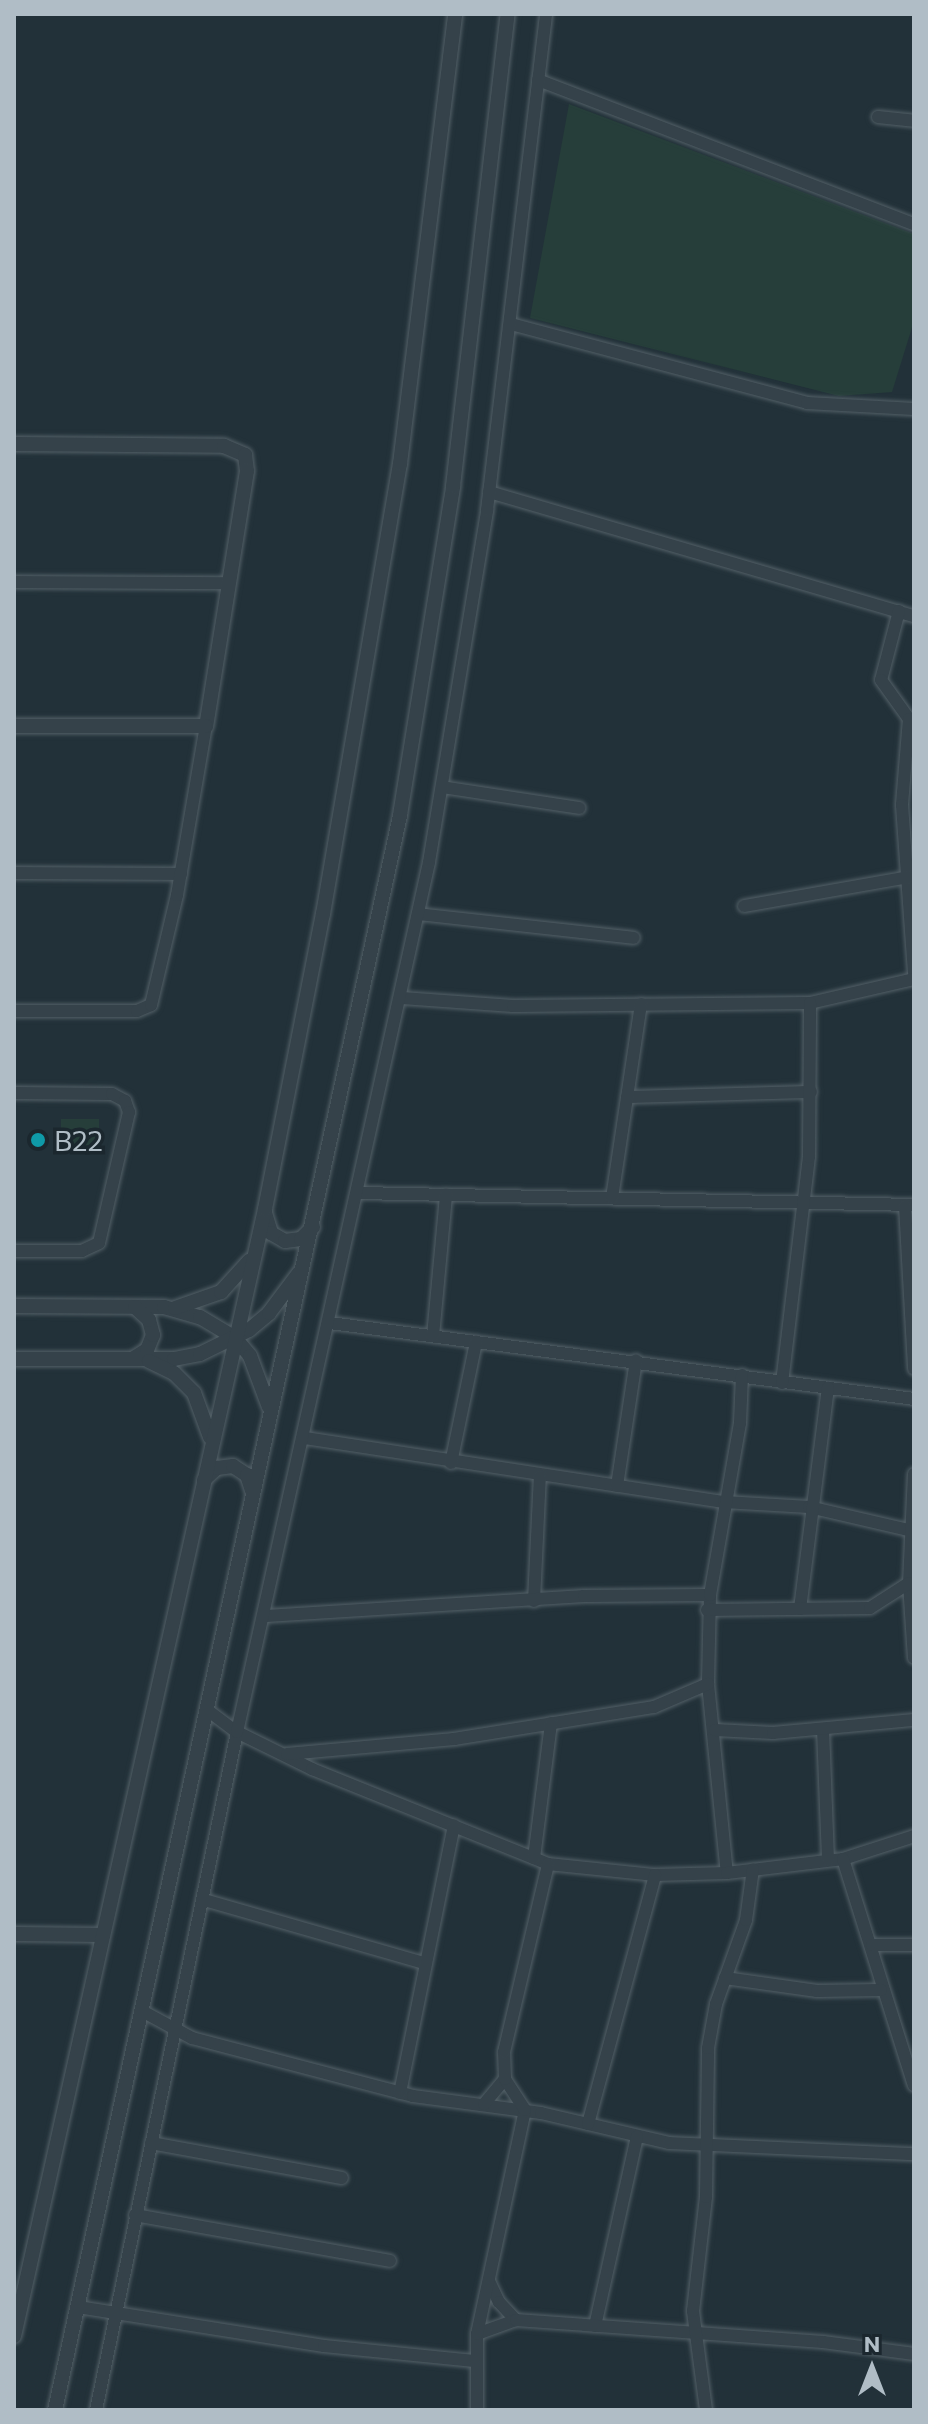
<!DOCTYPE html>
<html>
<head>
<meta charset="utf-8">
<style>
	body { margin:0 }
	#map { position:relative; width:928px; height:2424px; overflow:hidden; background:#223139; font-family:Commissioner,sans-serif }
	div>[style] { position:absolute }
	.green>* { inset:0; background:#263e3a }
	.roads { filter:drop-shadow(0 0 2px #536067) drop-shadow(0 0 2px #536067) }
	.minor>* { height:12px; margin:-6px; padding:0 6px; transform-origin:6px; border-radius:6px; background:#35424a }
	.tertiary>* { height:14px; margin:-7px; padding:0 7px; transform-origin:7px; border-radius:7px; background:#35424a }
	.dots>* { width:22px; height:22px; translate:-50% -50%; box-sizing:border-box; border:4px solid #1b272e; border-radius:50% }
	span { translate:-50% -50%; white-space:nowrap; text-align:center; line-height:1.15; -webkit-text-stroke:7px #1b272e; paint-order:stroke }
	.poi-label { font-size:28px; color:#b0bdc6 }
	.left { translate:0 -50%; text-align:left }
	.frame { position:absolute; inset:0; border:16px solid #b0bdc6; pointer-events:none }
	.north { position:absolute; left:832px; top:2328px; width:80px; height:80px; -webkit-text-stroke:6px #1b272e; paint-order:stroke; rotate:0deg; font-size:22px; font-weight:700; line-height:32px; text-align:center; color:#b0bdc6 }
	.north::after { content:''; display:block; margin:auto; width:28px; height:36px; background:#b0bdc6; clip-path:polygon(50% 0,100% 100%,50% 72%,0 100%) }
</style>
</head>
<body>
<div id="map">
	<div class="green">
		<div style="clip-path:polygon(569px 104px,914px 234px,914px 321px,892px 392px,839px 396px,530px 318px)"></div>
		<div style="clip-path:polygon(61px 1119px,99px 1119px,99px 1152px,61px 1153px)"></div>
	</div>
	<div class="roads">
		<div class="minor">
			<div style="left:538px;top:80px;width:403px;rotate:21deg"></div>
			<div style="left:878px;top:117px;width:36px;rotate:6deg"></div>
			<div style="left:511px;top:324px;width:306px;rotate:14.9deg"></div>
			<div style="left:807px;top:403px;width:107px;rotate:3.2deg"></div>
			<div style="left:489px;top:492px;width:443px;rotate:16.3deg"></div>
			<div style="left:14px;top:582px;width:215px;rotate:0.3deg"></div>
			<div style="left:899px;top:611px;width:71px;rotate:104.6deg"></div>
			<div style="left:881px;top:680px;width:48px;rotate:54.3deg"></div>
			<div style="left:909px;top:719px;width:86px;rotate:94.7deg"></div>
			<div style="left:902px;top:805px;width:168px;rotate:85.9deg"></div>
			<div style="left:442px;top:787px;width:139px;rotate:8.7deg"></div>
			<div style="left:14px;top:873px;width:167px;rotate:0.3deg"></div>
			<div style="left:744px;top:906px;width:168px;rotate:-10deg"></div>
			<div style="left:418px;top:914px;width:217px;rotate:6.3deg"></div>
			<div style="left:402px;top:998px;width:111px;rotate:4.1deg"></div>
			<div style="left:513px;top:1006px;width:297px;rotate:-0.6deg"></div>
			<div style="left:810px;top:1003px;width:107px;rotate:-13deg"></div>
			<div style="left:14px;top:1011px;width:123px"></div>
			<div style="left:137px;top:1011px;width:15px;rotate:-23deg"></div>
			<div style="left:151px;top:1005px;width:113px;rotate:-76.7deg"></div>
			<div style="left:177px;top:895px;width:171px;rotate:-80.3deg"></div>
			<div style="left:14px;top:1093px;width:98px;rotate:0.6deg"></div>
			<div style="left:112px;top:1094px;width:15px;rotate:28deg"></div>
			<div style="left:125px;top:1101px;width:12px;rotate:70deg"></div>
			<div style="left:129px;top:1112px;width:134px;rotate:102.9deg"></div>
			<div style="left:99px;top:1243px;width:19px;rotate:155deg"></div>
			<div style="left:82px;top:1251px;width:68px;rotate:180deg"></div>
			<div style="left:627px;top:1097px;width:184px;rotate:-1.6deg"></div>
			<div style="left:359px;top:1193px;width:555px;rotate:1.24deg"></div>
			<div style="left:612px;top:1198px;width:196px;rotate:-81.5deg"></div>
			<div style="left:905px;top:1206px;width:163px;rotate:86.8deg"></div>
			<div style="left:330px;top:1323px;width:589px;rotate:7.41deg"></div>
			<div style="left:433px;top:1336px;width:142px;rotate:-84.7deg"></div>
			<div style="left:782px;top:1383px;width:228px;rotate:-83.2deg"></div>
			<div style="left:809px;top:1157px;width:154px;rotate:-89.6deg"></div>
			<div style="left:305px;top:1438px;width:424px;rotate:8.7deg"></div>
			<div style="left:724px;top:1502px;width:85px;rotate:3.4deg"></div>
			<div style="left:809px;top:1507px;width:107px;rotate:13deg"></div>
			<div style="left:451px;top:1463px;width:124px;rotate:-78.3deg"></div>
			<div style="left:914px;top:1474px;width:109px;rotate:92.6deg"></div>
			<div style="left:909px;top:1583px;width:75px;rotate:86.2deg"></div>
			<div style="left:617px;top:1486px;width:127px;rotate:-81.4deg"></div>
			<div style="left:710px;top:1595px;width:89px;rotate:91.3deg"></div>
			<div style="left:708px;top:1684px;width:190px;rotate:84.3deg"></div>
			<div style="left:534px;top:1601px;width:125px;rotate:-87.3deg"></div>
			<div style="left:800px;top:1609px;width:223px;rotate:-82.8deg"></div>
			<div style="left:707px;top:1610px;width:163px;rotate:-0.7deg"></div>
			<div style="left:870px;top:1608px;width:46px;rotate:-32.7deg"></div>
			<div style="left:266px;top:1616px;width:319px;rotate:-3.6deg"></div>
			<div style="left:584px;top:1596px;width:126px;rotate:-0.5deg"></div>
			<div style="left:710px;top:1595px;width:175px;rotate:-80.1deg"></div>
			<div style="left:740px;top:1423px;width:48px;rotate:-87.6deg"></div>
			<div style="left:206px;top:1709px;width:39px;rotate:37deg"></div>
			<div style="left:237px;top:1732px;width:84px;rotate:26.3deg"></div>
			<div style="left:312px;top:1769px;width:254px;rotate:21.9deg"></div>
			<div style="left:548px;top:1864px;width:108px;rotate:5.9deg"></div>
			<div style="left:655px;top:1875px;width:72px;rotate:-1.6deg"></div>
			<div style="left:727px;top:1873px;width:117px;rotate:-6.9deg"></div>
			<div style="left:843px;top:1859px;width:75px;rotate:-17.9deg"></div>
			<div style="left:823px;top:1729px;width:131px;rotate:87.8deg"></div>
			<div style="left:715px;top:1730px;width:58px;rotate:3deg"></div>
			<div style="left:773px;top:1733px;width:142px;rotate:-5.3deg"></div>
			<div style="left:287px;top:1754px;width:168px;rotate:-5.1deg"></div>
			<div style="left:454px;top:1739px;width:203px;rotate:-9.1deg"></div>
			<div style="left:654px;top:1707px;width:59px;rotate:-23.1deg"></div>
			<div style="left:534px;top:1858px;width:136px;rotate:-82.8deg"></div>
			<div style="left:843px;top:1859px;width:237px;rotate:72.6deg"></div>
			<div style="left:204px;top:1900px;width:229px;rotate:16deg"></div>
			<div style="left:872px;top:1945px;width:42px"></div>
			<div style="left:725px;top:1978px;width:93px;rotate:8deg"></div>
			<div style="left:817px;top:1991px;width:64px;rotate:-0.9deg"></div>
			<div style="left:142px;top:2011px;width:57px;rotate:28.4deg"></div>
			<div style="left:192px;top:2038px;width:228px;rotate:14.7deg"></div>
			<div style="left:413px;top:2096px;width:129px;rotate:7.6deg"></div>
			<div style="left:541px;top:2113px;width:131px;rotate:13.2deg"></div>
			<div style="left:669px;top:2143px;width:245px;rotate:2.6deg"></div>
			<div style="left:400px;top:2093px;width:273px;rotate:-78.6deg"></div>
			<div style="left:484px;top:2104px;width:33px;rotate:-50deg"></div>
			<div style="left:588px;top:2124px;width:258px;rotate:-74.9deg"></div>
			<div style="left:151px;top:2143px;width:194px;rotate:10.4deg"></div>
			<div style="left:135px;top:2215px;width:259px;rotate:10.2deg"></div>
			<div style="left:489px;top:2281px;width:23px;rotate:65deg"></div>
			<div style="left:499px;top:2302px;width:25px;rotate:47deg"></div>
			<div style="left:78px;top:2307px;width:249px;rotate:9deg"></div>
			<div style="left:324px;top:2346px;width:151px;rotate:5.7deg"></div>
			<div style="left:595px;top:2326px;width:194px;rotate:-77.5deg"></div>
			<div style="left:477px;top:2334px;width:41px;rotate:-19.7deg"></div>
			<div style="left:516px;top:2320px;width:308px;rotate:4.1deg"></div>
			<div style="left:823px;top:2342px;width:92px;rotate:7.5deg"></div>
			<div style="left:96px;top:2410px;width:693px;rotate:-78.25deg"></div>
			<div style="left:237px;top:1732px;width:891px;rotate:-77.55deg"></div>
			<div style="left:429px;top:862px;width:357px;rotate:-80.6deg"></div>
			<div style="left:487px;top:510px;width:499px;rotate:-83.2deg"></div>
			<div style="left:477px;top:2410px;width:76px;rotate:-90deg"></div>
			<div style="left:477px;top:2334px;width:229px;rotate:-77.9deg"></div>
			<div style="left:525px;top:2110px;width:37px;rotate:-123deg"></div>
			<div style="left:505px;top:2079px;width:27px;rotate:-92deg"></div>
			<div style="left:504px;top:2052px;width:193px;rotate:-76.8deg"></div>
			<div style="left:706px;top:2410px;width:100px;rotate:-97.5deg"></div>
			<div style="left:693px;top:2311px;width:115px;rotate:-83.5deg"></div>
			<div style="left:706px;top:2197px;width:149px;rotate:-89.2deg"></div>
			<div style="left:708px;top:2048px;width:45px;rotate:-79.7deg"></div>
			<div style="left:716px;top:2004px;width:89px;rotate:-70.3deg"></div>
			<div style="left:746px;top:1920px;width:51px;rotate:-82.2deg"></div>
		</div>
		<div class="tertiary">
			<div style="left:14px;top:444px;width:210px;rotate:0.5deg"></div>
			<div style="left:224px;top:446px;width:23px;rotate:23deg"></div>
			<div style="left:245px;top:455px;width:16px;rotate:83deg"></div>
			<div style="left:247px;top:471px;width:258px;rotate:99.1deg"></div>
			<div style="left:206px;top:726px;width:192px;rotate:180deg"></div>
			<div style="left:265px;top:1213px;width:21px;rotate:73deg"></div>
			<div style="left:271px;top:1233px;width:16px;rotate:30deg"></div>
			<div style="left:285px;top:1241px;width:16px;rotate:-7deg"></div>
			<div style="left:301px;top:1239px;width:17px;rotate:-45deg"></div>
			<div style="left:14px;top:1306px;width:150px;rotate:0.4deg"></div>
			<div style="left:164px;top:1307px;width:37px;rotate:16deg"></div>
			<div style="left:200px;top:1317px;width:41px;rotate:31deg"></div>
			<div style="left:235px;top:1338px;width:23px;rotate:50deg"></div>
			<div style="left:250px;top:1356px;width:54px;rotate:69.6deg"></div>
			<div style="left:175px;top:1308px;width:49px;rotate:-19.2deg"></div>
			<div style="left:221px;top:1292px;width:42px;rotate:-47.9deg"></div>
			<div style="left:134px;top:1358px;width:15px;rotate:-32deg"></div>
			<div style="left:147px;top:1350px;width:16px;rotate:-68deg"></div>
			<div style="left:153px;top:1335px;width:16px;rotate:-105deg"></div>
			<div style="left:149px;top:1320px;width:19px;rotate:-137deg"></div>
			<div style="left:14px;top:1359px;width:160px"></div>
			<div style="left:174px;top:1359px;width:26px;rotate:-11deg"></div>
			<div style="left:200px;top:1354px;width:55px;rotate:-26.1deg"></div>
			<div style="left:249px;top:1330px;width:26px;rotate:-40deg"></div>
			<div style="left:269px;top:1313px;width:50px;rotate:-53.1deg"></div>
			<div style="left:149px;top:1361px;width:28px;rotate:26deg"></div>
			<div style="left:174px;top:1373px;width:28px;rotate:45deg"></div>
			<div style="left:194px;top:1393px;width:47px;rotate:70deg"></div>
			<div style="left:204px;top:1480px;width:18px;rotate:-43deg"></div>
			<div style="left:217px;top:1468px;width:16px;rotate:-7deg"></div>
			<div style="left:233px;top:1466px;width:17px;rotate:33deg"></div>
			<div style="left:247px;top:1475px;width:16px;rotate:72deg"></div>
			<div style="left:14px;top:1934px;width:89px;rotate:0.6deg"></div>
			<div style="left:14px;top:2336px;width:1155px;rotate:-77.44deg"></div>
			<div style="left:265px;top:1209px;width:301px;rotate:-78.9deg"></div>
			<div style="left:323px;top:914px;width:457px;rotate:-80.3deg"></div>
			<div style="left:400px;top:464px;width:453px;rotate:-83deg"></div>
			<div style="left:55px;top:2410px;width:1632px;rotate:-77.79deg"></div>
			<div style="left:400px;top:815px;width:333px;rotate:-80.8deg"></div>
			<div style="left:453px;top:486px;width:475px;rotate:-83.4deg"></div>
		</div>
	</div>
	<div class="dots">
		<div style="left:38px;top:1140px;background:#0f9aa8"></div>
	</div>
	<div class="poi-label">
		<span class="left" style="left:54px;top:1140px">B22</span>
	</div>
	<div class="frame"></div>
	<div class="north">N</div>
</div>
</body>
</html>
